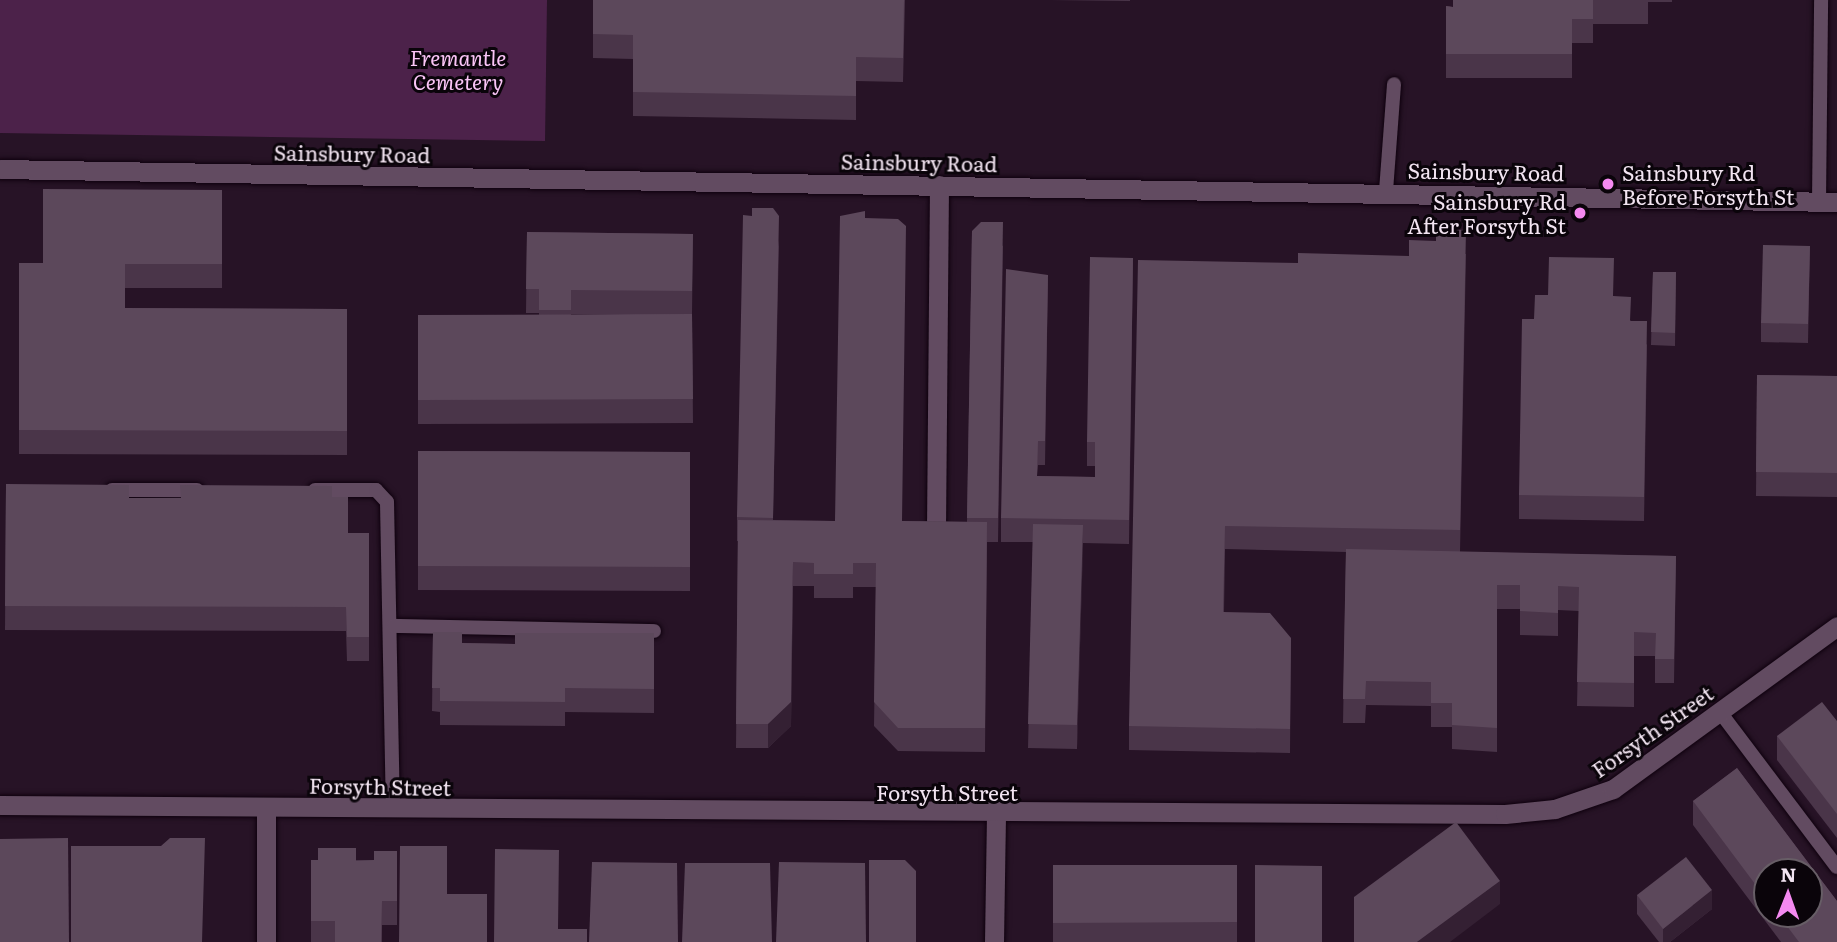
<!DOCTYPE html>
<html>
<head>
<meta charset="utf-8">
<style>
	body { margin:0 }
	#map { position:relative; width:1837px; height:942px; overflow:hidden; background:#271326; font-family:Literata,serif }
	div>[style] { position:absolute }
	.green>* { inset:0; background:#4c224a }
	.roads { filter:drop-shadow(0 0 2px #0f010e) drop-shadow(0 0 2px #0f010e) }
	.service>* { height:14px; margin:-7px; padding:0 7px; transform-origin:7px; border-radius:7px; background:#624b61 }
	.minor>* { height:19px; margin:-9.5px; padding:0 9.5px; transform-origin:9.5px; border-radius:9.5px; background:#624b61 }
	.tertiary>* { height:19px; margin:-9.5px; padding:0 9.5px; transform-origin:9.5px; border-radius:9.5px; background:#624b61 }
	.wall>* { inset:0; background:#4a3549 }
	.shaded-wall>* { inset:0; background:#342033 }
	.building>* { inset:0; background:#5c485b }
	.dots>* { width:19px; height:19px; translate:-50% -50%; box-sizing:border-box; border:4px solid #0a040a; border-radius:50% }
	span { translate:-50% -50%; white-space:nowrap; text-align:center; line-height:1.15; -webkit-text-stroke:6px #0a040a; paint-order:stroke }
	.park-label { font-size:21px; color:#fbc5f7; font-style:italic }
	.street-label { font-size:21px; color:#f2e4f1 }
	.poi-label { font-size:21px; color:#f2e4f1 }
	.left { translate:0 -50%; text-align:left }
	.right { translate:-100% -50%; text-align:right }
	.north { position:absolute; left:1753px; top:858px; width:70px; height:70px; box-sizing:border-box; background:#0a040a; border:2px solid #675e66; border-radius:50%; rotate:1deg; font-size:19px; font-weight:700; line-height:28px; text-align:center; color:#f2e4f1 }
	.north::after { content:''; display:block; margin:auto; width:24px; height:32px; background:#f489f0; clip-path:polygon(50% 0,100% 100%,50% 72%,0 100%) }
</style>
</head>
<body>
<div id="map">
	<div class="green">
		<div style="clip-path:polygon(0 0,547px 0,545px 141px,0 133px)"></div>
	</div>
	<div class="roads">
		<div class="service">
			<div style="left:1386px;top:191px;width:107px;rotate:-85.7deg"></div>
			<div style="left:1819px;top:202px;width:202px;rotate:-89.4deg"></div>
			<div style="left:112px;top:490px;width:85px"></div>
			<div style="left:315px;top:490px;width:61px"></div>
			<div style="left:376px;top:490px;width:16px;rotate:47deg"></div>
			<div style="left:387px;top:502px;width:307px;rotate:88.9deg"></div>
			<div style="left:394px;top:626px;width:260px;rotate:1.1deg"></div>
			<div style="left:1720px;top:712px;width:194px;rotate:53deg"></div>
		</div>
		<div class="minor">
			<div style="left:936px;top:529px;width:344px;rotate:-89.5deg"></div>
			<div style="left:994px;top:942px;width:127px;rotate:-89.1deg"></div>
		</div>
		<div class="tertiary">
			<div style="left:0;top:169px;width:1837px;rotate:1.03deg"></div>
			<div style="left:0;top:805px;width:1505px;rotate:0.34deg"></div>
			<div style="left:1505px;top:814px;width:50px;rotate:-5.7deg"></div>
			<div style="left:1555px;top:809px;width:61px;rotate:-19deg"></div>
			<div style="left:1613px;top:789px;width:277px;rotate:-36deg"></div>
			<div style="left:266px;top:942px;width:135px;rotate:-90deg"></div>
		</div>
	</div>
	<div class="wall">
		<div style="clip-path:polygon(593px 0,905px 0,903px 82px,856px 81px,856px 120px,633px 116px,633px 59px,593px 58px)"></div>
		<div style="clip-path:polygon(1050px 0,1130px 0,1130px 1px)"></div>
		<div style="clip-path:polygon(1453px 0,1672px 0,1672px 2px,1648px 2px,1648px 24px,1593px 24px,1593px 43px,1572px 43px,1572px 78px,1446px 78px,1446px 6px,1453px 7px)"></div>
		<div style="clip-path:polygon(222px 190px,222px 288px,125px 288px,125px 308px,347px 309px,347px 455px,19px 454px,19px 263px,43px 263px)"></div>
		<div style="clip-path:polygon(865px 218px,902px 521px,967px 522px,972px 231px,1003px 246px,998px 542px,987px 542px,985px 752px,898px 751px,874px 726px,876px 587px,853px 587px,853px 598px,814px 598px,814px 586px,793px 586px,791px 726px,768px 748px,736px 748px,738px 541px,737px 541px,737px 517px,779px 240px,773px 520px,835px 521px)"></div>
		<div style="clip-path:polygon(evenodd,527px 232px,693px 234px,692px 314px,693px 423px,418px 424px,418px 315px,539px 315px,539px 313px,526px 313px,527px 232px,571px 314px,637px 314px,571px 315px,571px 314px)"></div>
		<div style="clip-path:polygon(1810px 246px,1808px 343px,1761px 342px,1761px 323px)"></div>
		<div style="clip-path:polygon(1466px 254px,1460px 552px,1676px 556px,1674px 683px,1655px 683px,1655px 656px,1634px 656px,1634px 707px,1577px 706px,1579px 611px,1558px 610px,1558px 636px,1520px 635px,1520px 609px,1497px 609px,1497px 752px,1452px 749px,1452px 727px,1431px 727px,1431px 706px,1366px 705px,1365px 723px,1343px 723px,1346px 552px,1225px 549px,1224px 612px,1291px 638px,1290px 753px,1129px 750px,1129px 726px,1298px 263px,1409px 256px)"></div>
		<div style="clip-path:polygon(1133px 258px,1129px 544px,1083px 543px,1077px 749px,1028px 748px,1033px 542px,1001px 542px,1001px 518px,1048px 275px,1045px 465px,1038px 465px,1037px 476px,1095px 477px,1095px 466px,1087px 466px,1087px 442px)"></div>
		<div style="clip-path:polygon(1653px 272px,1676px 272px,1675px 346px,1651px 345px)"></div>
		<div style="clip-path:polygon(1614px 296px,1647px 345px,1644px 521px,1519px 519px,1519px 495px,1534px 319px)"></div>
		<div style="clip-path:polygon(1757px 375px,1837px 376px,1837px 497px,1756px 496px)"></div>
		<div style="clip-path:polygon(418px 451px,690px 452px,690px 591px,418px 590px)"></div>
		<div style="clip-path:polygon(6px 484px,129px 498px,332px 497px,348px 533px,369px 533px,369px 661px,347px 661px,346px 631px,5px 630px)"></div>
		<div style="clip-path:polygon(433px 632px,462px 643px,515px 644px,654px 633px,654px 713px,565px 712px,565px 726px,440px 725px,440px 712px,432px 711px)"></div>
		<div style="clip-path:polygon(1837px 721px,1837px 838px,1777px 760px,1777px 736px)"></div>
		<div style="clip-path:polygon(evenodd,1737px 768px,1837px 901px,1837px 942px,1781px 942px,1693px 825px,1693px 801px,1737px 768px,1767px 872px,1809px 872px,1809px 914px,1767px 914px,1767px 872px)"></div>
		<div style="clip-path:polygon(397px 851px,397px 925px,382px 925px,382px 942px,311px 942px,311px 860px,374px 860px)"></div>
		<div style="clip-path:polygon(1053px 865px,1237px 865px,1237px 942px,1053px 942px)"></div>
		<div style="clip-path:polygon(1637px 895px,1712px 909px,1670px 942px,1659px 942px,1637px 914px)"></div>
	</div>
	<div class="shaded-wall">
		<div style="clip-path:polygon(1083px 525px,1083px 549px,1077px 749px,1077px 725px)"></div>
		<div style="clip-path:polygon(793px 562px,791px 726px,768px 748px,768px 724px)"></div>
		<div style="clip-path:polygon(1500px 881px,1500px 904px,1450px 942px,1417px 942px)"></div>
		<div style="clip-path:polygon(1712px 890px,1712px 909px,1670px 942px,1663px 942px,1663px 929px)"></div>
	</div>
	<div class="building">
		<div style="clip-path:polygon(593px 0,904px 0,903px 58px,856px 57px,856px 96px,633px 92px,633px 35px,593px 34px)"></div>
		<div style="clip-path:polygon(1453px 0,1648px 0,1593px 0,1593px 19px,1572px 19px,1572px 54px,1446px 54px,1446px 6px,1453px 7px)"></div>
		<div style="clip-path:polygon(43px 189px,222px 190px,222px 264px,125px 264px,125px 308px,347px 309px,347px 431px,19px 430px,19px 263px,43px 263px)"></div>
		<div style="clip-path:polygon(752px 208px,773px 208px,779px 216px,773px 518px,737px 517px,743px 215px,752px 216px)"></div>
		<div style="clip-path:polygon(865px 211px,865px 218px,898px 219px,906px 226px,902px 521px,987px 522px,985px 728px,898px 728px,874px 702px,876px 563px,853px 563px,853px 574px,814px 574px,814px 563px,793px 562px,791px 702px,768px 724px,736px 724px,738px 520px,835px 521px,840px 216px)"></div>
		<div style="clip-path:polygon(981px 222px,1003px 222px,998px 518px,967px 518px,972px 231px)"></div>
		<div style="clip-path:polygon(1436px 229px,1466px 230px,1460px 530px,1225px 526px,1223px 612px,1270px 613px,1291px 638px,1290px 729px,1129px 726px,1138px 260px,1298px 263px,1298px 253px,1409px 256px,1409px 240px,1436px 241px)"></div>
		<div style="clip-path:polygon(527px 232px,693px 234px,692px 291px,571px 290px,571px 310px,539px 310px,539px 289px,526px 289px)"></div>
		<div style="clip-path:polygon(1763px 245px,1810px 246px,1808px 324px,1761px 323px)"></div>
		<div style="clip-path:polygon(1090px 257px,1133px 258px,1129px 520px,1001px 518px,1006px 269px,1048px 275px,1045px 441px,1038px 441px,1037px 476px,1095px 477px,1095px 442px,1087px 442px)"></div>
		<div style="clip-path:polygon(1549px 257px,1614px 258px,1613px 296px,1631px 297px,1630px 321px,1647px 321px,1644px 497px,1519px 495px,1522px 319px,1534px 319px,1535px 295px,1548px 295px)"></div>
		<div style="clip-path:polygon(1653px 272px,1676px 272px,1675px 333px,1651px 332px)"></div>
		<div style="clip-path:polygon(692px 314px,693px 399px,418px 400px,418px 315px)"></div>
		<div style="clip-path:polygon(1757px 375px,1837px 376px,1837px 473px,1756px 472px)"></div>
		<div style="clip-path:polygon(418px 451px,690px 452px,690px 567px,418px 566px)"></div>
		<div style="clip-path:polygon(6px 484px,129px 485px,129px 498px,181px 498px,180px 485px,332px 486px,332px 497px,348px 497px,348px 533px,369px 533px,369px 637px,347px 637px,346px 607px,5px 606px)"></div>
		<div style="clip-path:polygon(1033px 524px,1083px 525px,1077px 725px,1028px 724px)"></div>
		<div style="clip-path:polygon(1346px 549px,1676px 556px,1674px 659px,1655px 659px,1656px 633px,1634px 632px,1634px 683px,1577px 682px,1579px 587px,1558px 586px,1558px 613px,1520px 611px,1520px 585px,1497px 585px,1497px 728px,1452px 725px,1452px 703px,1431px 703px,1431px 682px,1366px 681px,1365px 699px,1343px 699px)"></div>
		<div style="clip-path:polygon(433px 632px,462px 632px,462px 643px,515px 644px,515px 633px,654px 633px,654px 689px,565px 688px,565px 702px,440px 701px,440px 688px,432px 688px)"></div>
		<div style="clip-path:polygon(1822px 702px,1837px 721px,1837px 814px,1777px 736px)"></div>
		<div style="clip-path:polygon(1737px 768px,1837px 901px,1837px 942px,1799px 942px,1778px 914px,1809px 914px,1809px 872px,1767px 872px,1767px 900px,1693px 801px)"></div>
		<div style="clip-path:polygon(1456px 822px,1500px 881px,1417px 942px,1354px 942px,1354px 897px)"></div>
		<div style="clip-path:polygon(68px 838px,69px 942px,0 942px,0 839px)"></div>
		<div style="clip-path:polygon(170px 838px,205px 838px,202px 942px,71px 942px,71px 846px,161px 846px)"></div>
		<div style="clip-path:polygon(400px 846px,447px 846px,447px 894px,487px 894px,487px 942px,399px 942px)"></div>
		<div style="clip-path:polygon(318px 848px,356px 848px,356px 861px,374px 860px,374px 851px,397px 851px,397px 901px,382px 901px,381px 942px,335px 942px,335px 921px,311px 921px,311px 860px,318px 860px)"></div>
		<div style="clip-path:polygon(495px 849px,559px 850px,558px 929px,587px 929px,587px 942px,494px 942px)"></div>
		<div style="clip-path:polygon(1686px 857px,1712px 890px,1663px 929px,1637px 895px)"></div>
		<div style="clip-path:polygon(869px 860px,905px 860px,916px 871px,916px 942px,869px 942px)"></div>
		<div style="clip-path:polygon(592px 862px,677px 863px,678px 942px,589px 942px)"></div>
		<div style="clip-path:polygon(779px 862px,865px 863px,866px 942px,776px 942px)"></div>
		<div style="clip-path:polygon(685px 863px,770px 863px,772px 942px,682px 942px)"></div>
		<div style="clip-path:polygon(1053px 865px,1237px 865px,1237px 922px,1053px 923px)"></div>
		<div style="clip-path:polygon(1255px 865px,1322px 866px,1322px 942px,1255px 942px)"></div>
	</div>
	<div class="dots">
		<div style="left:1608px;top:184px;background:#f489f0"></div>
		<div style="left:1580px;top:213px;background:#f489f0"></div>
	</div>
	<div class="park-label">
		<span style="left:458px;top:69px">Fremantle<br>Cemetery</span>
	</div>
	<div class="street-label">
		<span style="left:352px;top:153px;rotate:1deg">Sainsbury Road</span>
		<span style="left:919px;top:162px;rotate:1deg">Sainsbury Road</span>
		<span style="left:1486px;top:171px;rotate:1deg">Sainsbury Road</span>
		<span style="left:1652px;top:731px;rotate:-35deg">Forsyth Street</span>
		<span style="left:380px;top:786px;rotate:1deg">Forsyth Street</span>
		<span style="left:947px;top:792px">Forsyth Street</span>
	</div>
	<div class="poi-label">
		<span class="left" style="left:1622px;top:184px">Sainsbury Rd<br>Before Forsyth St</span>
		<span class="right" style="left:1566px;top:213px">Sainsbury Rd<br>After Forsyth St</span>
	</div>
	<div class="north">N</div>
</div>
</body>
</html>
